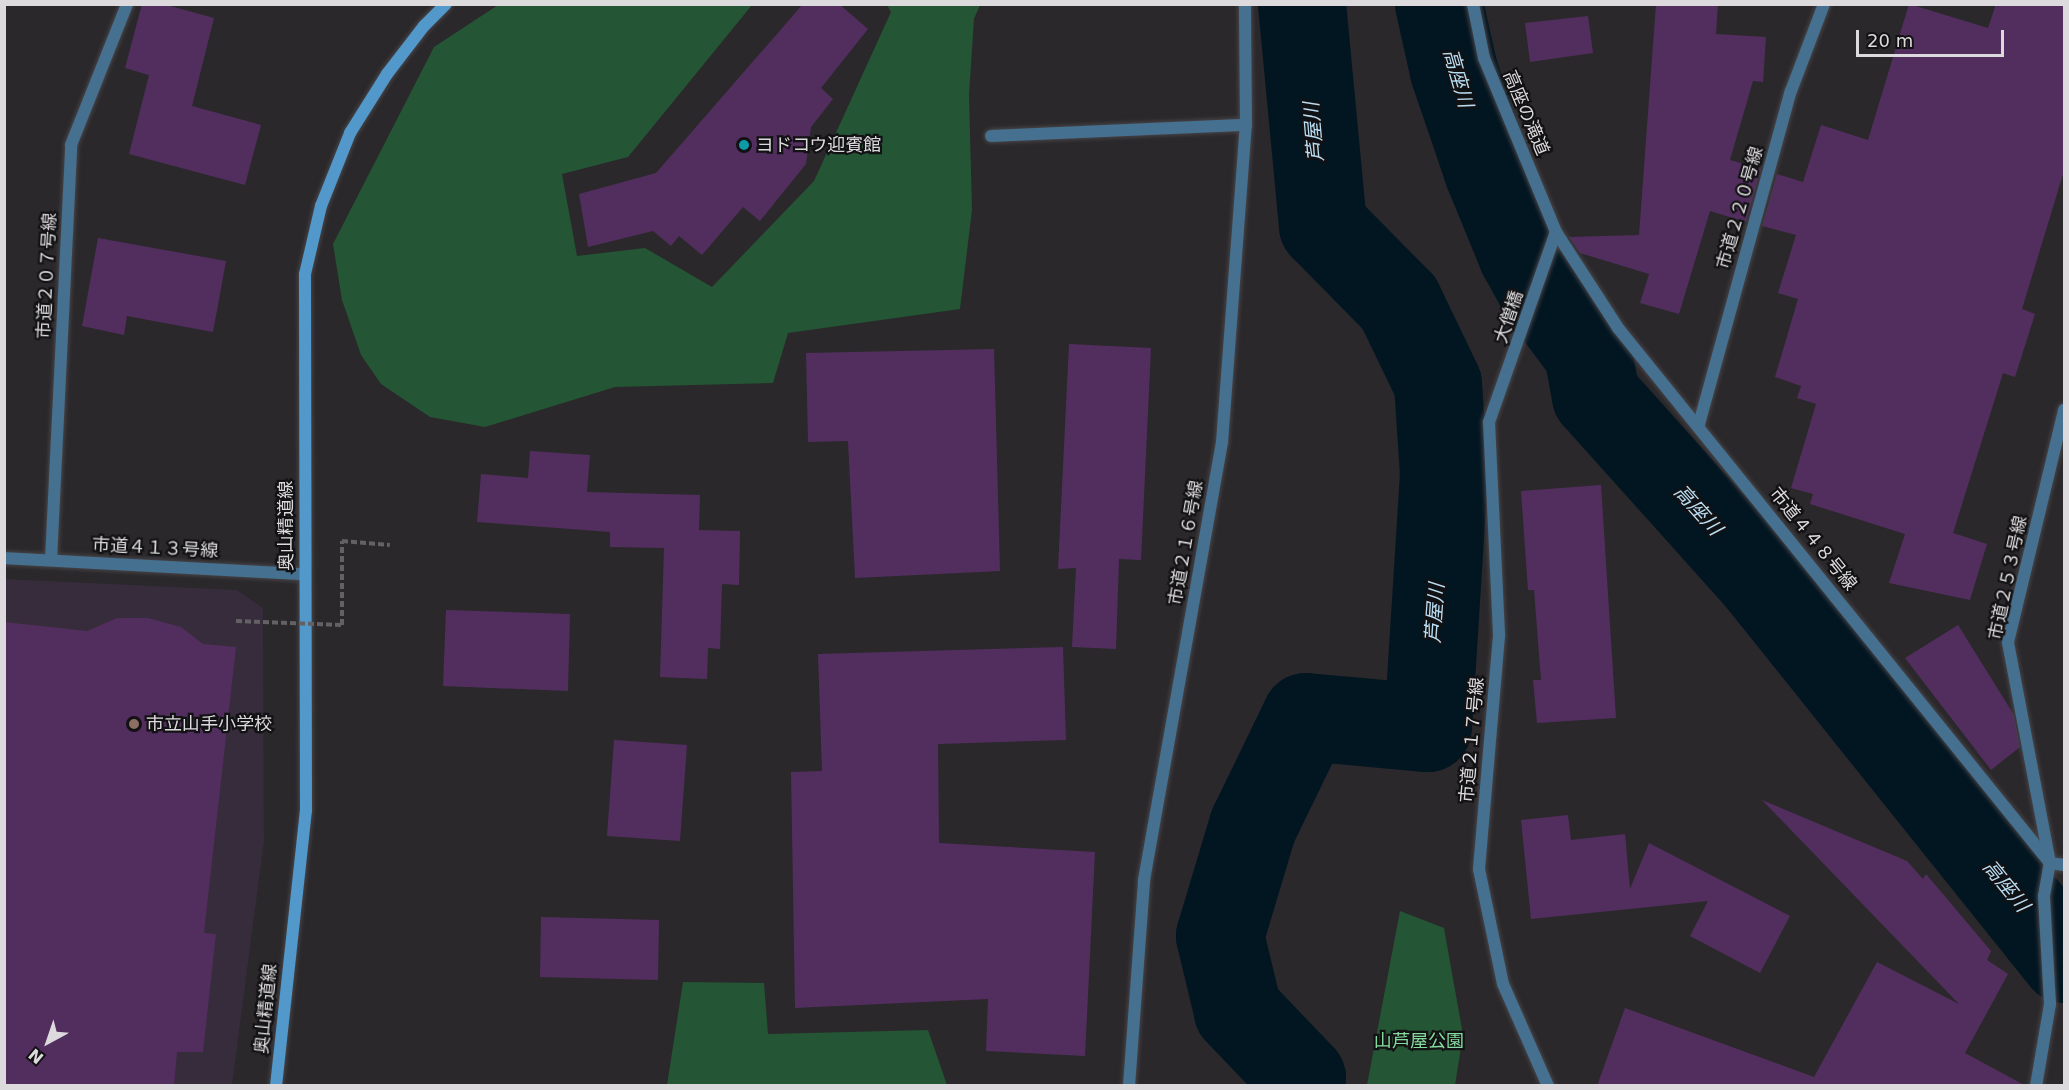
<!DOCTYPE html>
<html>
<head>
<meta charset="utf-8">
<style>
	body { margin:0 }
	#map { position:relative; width:2069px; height:1090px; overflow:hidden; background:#2a282b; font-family:"DejaVu Sans","Noto Sans JP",sans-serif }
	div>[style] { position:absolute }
	.education>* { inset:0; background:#362c3b }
	.green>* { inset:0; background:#245534 }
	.river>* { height:88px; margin:-44px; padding:0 44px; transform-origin:44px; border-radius:44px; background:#021622 }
	.building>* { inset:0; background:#522e5f }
	.roads { filter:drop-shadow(0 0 2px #464447) drop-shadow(0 0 2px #464447) }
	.minor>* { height:12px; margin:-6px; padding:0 6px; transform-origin:6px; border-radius:6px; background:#467090 }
	.secondary>* { height:12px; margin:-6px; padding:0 6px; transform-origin:6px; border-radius:6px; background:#5298ca }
	.path-bridge>* { height:4px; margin-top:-2px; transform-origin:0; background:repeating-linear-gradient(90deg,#636163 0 6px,transparent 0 9px) }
	.dots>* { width:16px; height:16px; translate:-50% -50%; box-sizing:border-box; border:3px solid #121113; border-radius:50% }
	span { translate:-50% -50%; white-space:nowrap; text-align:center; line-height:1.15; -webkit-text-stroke:4.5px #121113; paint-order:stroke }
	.street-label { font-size:18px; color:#dcdadc }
	.poi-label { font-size:18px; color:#dcdadc }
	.left { translate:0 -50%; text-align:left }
	.park-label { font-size:18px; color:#84db9d }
	.water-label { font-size:20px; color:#b9ddf3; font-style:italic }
	.frame { position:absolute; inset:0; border:6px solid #dcdadc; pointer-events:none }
	.north { position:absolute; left:18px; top:1012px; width:60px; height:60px; -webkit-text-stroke:4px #121113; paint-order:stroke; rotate:220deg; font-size:16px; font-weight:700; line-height:24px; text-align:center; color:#dcdadc }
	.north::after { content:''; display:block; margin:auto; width:21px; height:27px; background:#dcdadc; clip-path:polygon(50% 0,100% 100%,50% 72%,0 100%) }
	.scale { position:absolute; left:1856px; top:30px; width:148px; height:27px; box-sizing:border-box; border:3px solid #dcdadc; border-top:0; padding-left:8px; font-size:18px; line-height:21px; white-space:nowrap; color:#dcdadc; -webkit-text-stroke:4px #121113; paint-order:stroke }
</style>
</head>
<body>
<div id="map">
	<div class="education">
		<div style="clip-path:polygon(5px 579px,237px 590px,263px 608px,264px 841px,232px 1085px,5px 1086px)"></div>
	</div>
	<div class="green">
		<div style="clip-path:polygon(498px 5px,752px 5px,628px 157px,562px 174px,577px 256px,645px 248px,712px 287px,814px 181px,891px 12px,887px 5px,980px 5px,974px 19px,969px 95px,972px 210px,960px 309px,788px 333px,773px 383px,615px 387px,485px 427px,430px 417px,381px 384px,361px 355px,342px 300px,333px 244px,434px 47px)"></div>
		<div style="clip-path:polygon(1400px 911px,1444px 928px,1463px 1035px,1455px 1085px,1367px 1085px)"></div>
		<div style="clip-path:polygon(683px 982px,764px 983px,768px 1034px,928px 1030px,947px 1085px,667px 1085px)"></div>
	</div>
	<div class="river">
		<div style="left:1439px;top:4px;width:69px;rotate:77.4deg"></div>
		<div style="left:1454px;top:71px;width:106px;rotate:71.2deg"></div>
		<div style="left:1488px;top:171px;width:90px;rotate:67.7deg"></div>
		<div style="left:1522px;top:254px;width:46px;rotate:61.2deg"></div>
		<div style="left:1544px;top:294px;width:74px;rotate:53.3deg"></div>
		<div style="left:1588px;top:353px;width:44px;rotate:79.5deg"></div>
		<div style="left:1596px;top:396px;width:246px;rotate:48.1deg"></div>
		<div style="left:1760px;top:579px;width:487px;rotate:51.3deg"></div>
		<div style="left:1300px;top:1086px;width:8px;rotate:-76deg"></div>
		<div style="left:1302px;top:1078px;width:93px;rotate:-133.7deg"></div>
		<div style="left:1238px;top:1011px;width:77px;rotate:-103.5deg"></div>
		<div style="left:1220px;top:936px;width:115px;rotate:-73.3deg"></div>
		<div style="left:1253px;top:826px;width:121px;rotate:-64.1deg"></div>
		<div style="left:1306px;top:717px;width:122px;rotate:5.2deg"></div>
		<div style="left:1428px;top:728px;width:255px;rotate:-86.4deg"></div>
		<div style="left:1444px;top:474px;width:90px;rotate:-93.8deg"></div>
		<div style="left:1438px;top:384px;width:90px;rotate:-115.7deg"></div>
		<div style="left:1399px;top:303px;width:108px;rotate:-134.6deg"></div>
		<div style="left:1323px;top:226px;width:223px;rotate:-95.4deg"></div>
	</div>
	<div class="building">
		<div style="clip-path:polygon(142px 4px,163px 4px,214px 18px,192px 106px,261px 125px,245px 185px,129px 154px,149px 75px,125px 68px)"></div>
		<div style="clip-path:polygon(803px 4px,839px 4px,868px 29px,821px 88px,833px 99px,811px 127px,806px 164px,760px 221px,743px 207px,702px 255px,679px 236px,671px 246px,653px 231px,588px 247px,579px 194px,656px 173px)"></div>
		<div style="clip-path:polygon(1656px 4px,1718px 4px,1716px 34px,1766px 37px,1763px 82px,1753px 81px,1730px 160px,1761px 169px,1746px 222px,1710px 211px,1679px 314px,1640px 303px,1649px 274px,1580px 253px,1569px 237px,1639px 235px)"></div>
		<div style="clip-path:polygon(1909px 4px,1988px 28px,1996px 4px,2064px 4px,2064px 171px,2022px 309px,2035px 314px,2015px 377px,2003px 373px,1953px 533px,1987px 544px,1970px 600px,1889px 583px,1905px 534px,1810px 504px,1813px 494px,1791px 488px,1816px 404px,1797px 398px,1801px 386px,1775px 377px,1798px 299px,1778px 293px,1796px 235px,1762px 226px,1777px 174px,1803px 182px,1821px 125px,1868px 140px)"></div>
		<div style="clip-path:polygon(1588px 16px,1593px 53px,1530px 62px,1525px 23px)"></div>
		<div style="clip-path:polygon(98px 238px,226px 261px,213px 332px,127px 316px,124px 335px,82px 326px)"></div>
		<div style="clip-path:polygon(1069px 344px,1151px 348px,1141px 560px,1119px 559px,1116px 649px,1072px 647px,1076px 568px,1058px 569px)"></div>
		<div style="clip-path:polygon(994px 349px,1000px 571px,855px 578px,848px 441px,808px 442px,806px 353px)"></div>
		<div style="clip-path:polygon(530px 451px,590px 455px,587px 492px,700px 495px,699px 530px,740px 531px,739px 585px,722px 584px,720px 649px,708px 648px,707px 679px,660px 677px,664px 548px,610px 547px,610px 532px,477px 522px,481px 474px,528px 478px)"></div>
		<div style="clip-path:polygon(1601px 485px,1616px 718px,1537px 723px,1533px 680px,1541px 680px,1534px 590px,1528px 590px,1521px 491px)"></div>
		<div style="clip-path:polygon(446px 610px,570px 614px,568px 691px,443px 686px)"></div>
		<div style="clip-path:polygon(117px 618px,148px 618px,181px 627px,203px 644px,236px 647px,204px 933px,216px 934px,203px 1052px,177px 1052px,174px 1086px,4px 1086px,4px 622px,87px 631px)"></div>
		<div style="clip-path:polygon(1958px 625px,2014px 715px,2020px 747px,1991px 770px,1905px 658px)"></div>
		<div style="clip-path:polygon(1063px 647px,1066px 740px,938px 744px,939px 843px,1095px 852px,1085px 1056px,986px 1051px,988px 999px,795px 1008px,791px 772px,822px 771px,818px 654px)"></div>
		<div style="clip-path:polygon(614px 740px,687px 745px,680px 841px,607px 836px)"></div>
		<div style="clip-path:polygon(1762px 800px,1907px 861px,1923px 879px,1926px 874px,1991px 951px,1987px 960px,2008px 974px,1965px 1053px,2026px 1086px,1597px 1086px,1625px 1008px,1814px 1077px,1877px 962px,1959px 1004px)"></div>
		<div style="clip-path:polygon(1568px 815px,1571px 840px,1625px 834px,1630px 889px,1649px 843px,1790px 916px,1760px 973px,1690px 936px,1708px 901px,1531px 919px,1521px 820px)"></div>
		<div style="clip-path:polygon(541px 917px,659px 920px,658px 980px,540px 977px)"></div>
	</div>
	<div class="roads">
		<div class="minor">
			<div style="left:1473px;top:4px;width:55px;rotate:78.5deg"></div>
			<div style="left:1484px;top:58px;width:188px;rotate:67.5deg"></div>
			<div style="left:1556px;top:232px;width:114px;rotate:57.1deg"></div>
			<div style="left:1618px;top:328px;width:688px;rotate:51.08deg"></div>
			<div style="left:2050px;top:863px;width:14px;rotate:8deg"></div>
			<div style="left:991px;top:136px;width:255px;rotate:-2.5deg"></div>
			<div style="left:1699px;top:424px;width:345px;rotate:-74.6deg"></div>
			<div style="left:1791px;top:91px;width:93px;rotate:-69.2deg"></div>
			<div style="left:4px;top:558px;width:299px;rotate:3.1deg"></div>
			<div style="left:51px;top:560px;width:415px;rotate:-87.2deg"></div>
			<div style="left:71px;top:145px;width:152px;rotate:-68.3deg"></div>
			<div style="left:1129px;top:1086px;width:207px;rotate:-85.8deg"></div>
			<div style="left:1144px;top:880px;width:445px;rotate:-79.9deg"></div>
			<div style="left:1222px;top:442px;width:318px;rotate:-85.7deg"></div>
			<div style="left:1246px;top:125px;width:121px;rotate:-90.5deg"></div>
			<div style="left:1548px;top:1086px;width:111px;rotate:-113.8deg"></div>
			<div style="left:1503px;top:984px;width:117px;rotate:-101.8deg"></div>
			<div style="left:1479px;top:869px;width:236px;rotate:-85.1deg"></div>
			<div style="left:1499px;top:634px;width:212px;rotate:-92.7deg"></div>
			<div style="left:1489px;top:422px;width:201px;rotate:-70.6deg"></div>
			<div style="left:2036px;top:1086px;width:83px;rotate:-80.3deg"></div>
			<div style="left:2050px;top:1004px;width:108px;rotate:-93.2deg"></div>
			<div style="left:2044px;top:896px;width:34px;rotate:-80deg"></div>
			<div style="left:2050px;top:863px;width:225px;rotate:-100.8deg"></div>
			<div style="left:2008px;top:642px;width:239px;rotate:-76.4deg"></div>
		</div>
		<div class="secondary">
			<div style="left:276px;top:1086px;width:277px;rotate:-83.8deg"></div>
			<div style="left:306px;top:811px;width:537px;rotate:-90.11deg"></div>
			<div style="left:305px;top:274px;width:70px;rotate:-76.8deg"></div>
			<div style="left:321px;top:206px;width:79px;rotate:-68.3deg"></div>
			<div style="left:350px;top:133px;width:70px;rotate:-57.9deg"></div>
			<div style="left:387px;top:74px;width:61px;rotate:-52.4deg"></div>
			<div style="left:424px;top:26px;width:31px;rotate:-45deg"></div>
		</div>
	</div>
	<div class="path-bridge">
		<div style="left:236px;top:621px;width:106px;rotate:2.2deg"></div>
		<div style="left:342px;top:625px;width:84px;rotate:-90deg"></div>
		<div style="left:342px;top:541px;width:48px;rotate:4.8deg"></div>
	</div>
	<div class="dots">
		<div style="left:744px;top:145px;background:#0f9aa8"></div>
		<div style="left:134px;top:724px;background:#8d6e63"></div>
	</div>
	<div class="street-label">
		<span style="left:1526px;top:113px;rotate:67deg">高座の滝道</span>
		<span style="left:1740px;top:208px;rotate:-74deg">市道２２０号線</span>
		<span style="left:47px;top:276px;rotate:-87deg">市道２０７号線</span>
		<span style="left:1509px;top:317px;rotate:-71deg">大僧橋</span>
		<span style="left:286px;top:526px;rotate:-90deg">奥山精道線</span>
		<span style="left:1813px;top:539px;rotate:51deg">市道４４８号線</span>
		<span style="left:1186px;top:543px;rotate:-80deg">市道２１６号線</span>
		<span style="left:155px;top:548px;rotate:3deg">市道４１３号線</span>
		<span style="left:2008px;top:578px;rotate:-78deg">市道２５３号線</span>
		<span style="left:1472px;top:740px;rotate:-85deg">市道２１７号線</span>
		<span style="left:266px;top:1009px;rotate:-84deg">奥山精道線</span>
	</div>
	<div class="poi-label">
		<span class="left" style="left:756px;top:145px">ヨドコウ迎賓館</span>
		<span class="left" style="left:146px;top:724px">市立山手小学校</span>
	</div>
	<div class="park-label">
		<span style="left:1419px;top:1041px">山芦屋公園</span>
	</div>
	<div class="water-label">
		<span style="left:1458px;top:78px;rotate:74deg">高座川</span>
		<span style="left:1314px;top:132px;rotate:-95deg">芦屋川</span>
		<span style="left:1698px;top:510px;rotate:48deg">高座川</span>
		<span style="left:1435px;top:613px;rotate:-86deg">芦屋川</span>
		<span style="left:2006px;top:886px;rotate:51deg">高座川</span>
	</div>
	<div class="frame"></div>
	<div class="north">N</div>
	<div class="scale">20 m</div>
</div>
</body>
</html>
